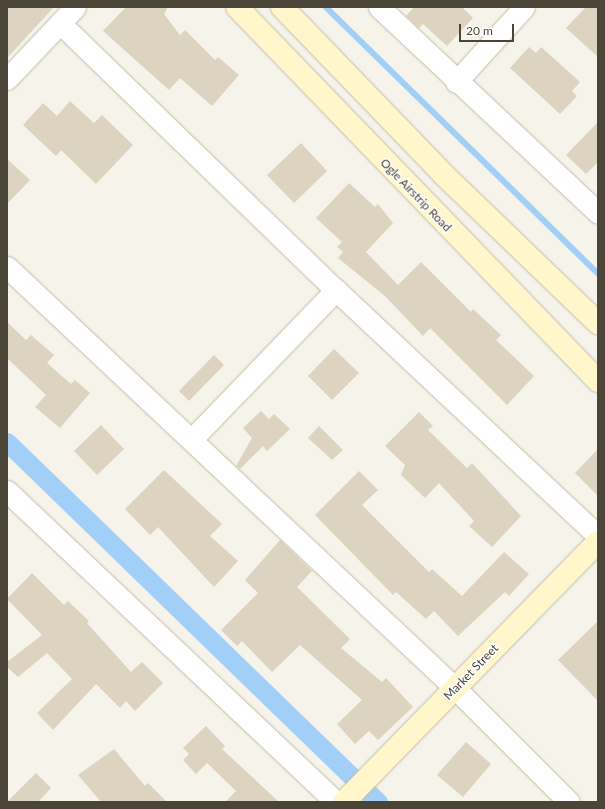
<!DOCTYPE html>
<html>
<head>
<meta charset="utf-8">
<style>
	body { margin:0 }
	#map { position:relative; width:605px; height:809px; overflow:hidden; background:#f6f3ea; font-family:Lato,sans-serif }
	div>[style] { position:absolute }
	.stream>* { height:5.5px; margin:-2.75px; padding:0 2.75px; transform-origin:2.75px; border-radius:2.75px; background:#a2cff7 }
	.canal>* { height:19px; margin:-9.5px; padding:0 9.5px; transform-origin:9.5px; border-radius:9.5px; background:#a2cff7 }
	.building>* { inset:0; background:#dcd3c1 }
	.roads { filter:drop-shadow(0 0 1px #c3bcab) drop-shadow(0 0 1px #c3bcab) }
	.street>* { height:21px; margin:-10.5px; padding:0 10.5px; transform-origin:10.5px; border-radius:10.5px; background:#fff }
	.secondary>* { height:22px; margin:-11px; padding:0 11px; transform-origin:11px; border-radius:11px; background:#fff6cb }
	span { translate:-50% -50%; white-space:nowrap; text-align:center; line-height:1.15; -webkit-text-stroke:3px #fff; paint-order:stroke }
	.street-label { font-size:12px; color:#4b4537 }
	.frame { position:absolute; inset:0; border:8px solid #4b4537; pointer-events:none }
	.scale { position:absolute; left:459px; top:24px; width:55px; height:18px; box-sizing:border-box; border:2px solid #4b4537; border-top:0; padding-left:5px; font-size:12px; line-height:14px; white-space:nowrap; color:#4b4537; -webkit-text-stroke:3px #fff; paint-order:stroke }
</style>
</head>
<body>
<div id="map">
	<div class="stream">
		<div style="left:326px;top:7px;width:380px;rotate:44.4deg"></div>
	</div>
	<div class="canal">
		<div style="left:7px;top:442px;width:517px;rotate:44.14deg"></div>
	</div>
	<div class="building">
		<div style="clip-path:polygon(7px 7px,54px 7px,7px 58px)"></div>
		<div style="clip-path:polygon(126px 7px,168px 7px,164px 14px,180px 35px,185px 30px,215px 60px,218px 57px,239px 75px,212px 106px,180px 78px,169px 90px,103px 31px)"></div>
		<div style="clip-path:polygon(414px 7px,462px 7px,473px 18px,447px 46px,423px 24px,419px 28px,406px 16px)"></div>
		<div style="clip-path:polygon(586px 7px,598px 7px,598px 57px,566px 28px)"></div>
		<div style="clip-path:polygon(529px 47px,536px 53px,541px 47px,580px 82px,572px 91px,577px 96px,560px 114px,510px 68px)"></div>
		<div style="clip-path:polygon(70px 101px,94px 123px,102px 115px,133px 145px,96px 184px,61px 150px,56px 156px,23px 125px,43px 103px,57px 116px)"></div>
		<div style="clip-path:polygon(598px 122px,598px 162px,586px 174px,566px 155px)"></div>
		<div style="clip-path:polygon(301px 143px,327px 171px,294px 203px,267px 175px)"></div>
		<div style="clip-path:polygon(7px 159px,30px 180px,7px 204px)"></div>
		<div style="clip-path:polygon(349px 183px,375px 207px,378px 204px,393px 223px,366px 252px,398px 285px,421px 262px,471px 312px,473px 309px,501px 335px,496px 340px,534px 376px,507px 405px,430px 328px,423px 336px,386px 297px,338px 258px,343px 252px,337px 247px,342px 242px,316px 218px)"></div>
		<div style="clip-path:polygon(7px 322px,26px 340px,31px 335px,54px 355px,47px 363px,71px 384px,75px 380px,90px 393px,60px 428px,35px 407px,46px 395px,7px 358px)"></div>
		<div style="clip-path:polygon(334px 349px,359px 373px,332px 400px,308px 376px)"></div>
		<div style="clip-path:polygon(214px 355px,224px 365px,189px 401px,179px 391px)"></div>
		<div style="clip-path:polygon(261px 411px,269px 419px,274px 414px,290px 429px,267px 451px,263px 446px,240px 469px,236px 466px,252px 438px,243px 428px)"></div>
		<div style="clip-path:polygon(419px 412px,433px 426px,428px 430px,467px 468px,472px 463px,521px 516px,492px 547px,469px 526px,474px 521px,439px 483px,425px 498px,401px 475px,405px 465px,385px 446px)"></div>
		<div style="clip-path:polygon(101px 425px,124px 449px,97px 475px,74px 451px)"></div>
		<div style="clip-path:polygon(319px 426px,343px 450px,332px 460px,308px 438px)"></div>
		<div style="clip-path:polygon(598px 449px,598px 496px,575px 473px)"></div>
		<div style="clip-path:polygon(164px 470px,222px 524px,210px 536px,238px 561px,214px 587px,158px 527px,150px 535px,125px 509px)"></div>
		<div style="clip-path:polygon(359px 471px,378px 490px,362px 505px,429px 572px,432px 569px,462px 596px,504px 552px,529px 574px,509px 596px,505px 592px,458px 636px,434px 611px,426px 619px,396px 592px,393px 595px,315px 515px)"></div>
		<div style="clip-path:polygon(280px 540px,312px 571px,297px 587px,350px 639px,341px 648px,382px 682px,386px 678px,413px 707px,378px 740px,369px 731px,355px 744px,337px 724px,362px 700px,300px 645px,272px 672px,242px 641px,237px 646px,221px 630px,258px 593px,245px 580px)"></div>
		<div style="clip-path:polygon(32px 573px,64px 605px,68px 601px,89px 621px,87px 623px,131px 672px,142px 662px,163px 683px,135px 711px,126px 701px,120px 708px,96px 684px,53px 730px,37px 713px,72px 679px,47px 653px,18px 677px,7px 667px,7px 662px,42px 635px,7px 599px)"></div>
		<div style="clip-path:polygon(598px 621px,598px 701px,558px 660px)"></div>
		<div style="clip-path:polygon(206px 726px,225px 746px,222px 749px,279px 802px,225px 802px,236px 791px,207px 763px,196px 774px,183px 760px,189px 754px,183px 748px)"></div>
		<div style="clip-path:polygon(466px 742px,491px 764px,463px 797px,437px 775px)"></div>
		<div style="clip-path:polygon(114px 749px,145px 786px,148px 783px,167px 802px,101px 802px,78px 775px)"></div>
		<div style="clip-path:polygon(36px 773px,51px 788px,38px 802px,7px 802px)"></div>
	</div>
	<div class="roads">
		<div class="street">
			<div style="left:379px;top:7px;width:301px;rotate:43.2deg"></div>
			<div style="left:60px;top:23px;width:384px;rotate:44.1deg"></div>
			<div style="left:336px;top:290px;width:359px;rotate:43.2deg"></div>
			<div style="left:7px;top:79px;width:99px;rotate:-46.6deg"></div>
			<div style="left:456px;top:82px;width:101px;rotate:-47.8deg"></div>
			<div style="left:7px;top:267px;width:615px;rotate:43.22deg"></div>
			<div style="left:455px;top:688px;width:161px;rotate:45deg"></div>
			<div style="left:191px;top:440px;width:209px;rotate:-46deg"></div>
			<div style="left:7px;top:491px;width:453px;rotate:43.4deg"></div>
		</div>
		<div class="secondary">
			<div style="left:237px;top:7px;width:520px;rotate:46.01deg"></div>
			<div style="left:282px;top:7px;width:233px;rotate:46deg"></div>
			<div style="left:444px;top:175px;width:214px;rotate:43.9deg"></div>
			<div style="left:344px;top:802px;width:363px;rotate:-45.7deg"></div>
		</div>
	</div>
	<div class="street-label">
		<span style="left:416px;top:195px;rotate:46deg">Ogle Airstrip Road</span>
		<span style="left:471px;top:672px;rotate:-46deg">Market Street</span>
	</div>
	<div class="frame"></div>
	<div class="scale">20 m</div>
</div>
</body>
</html>
